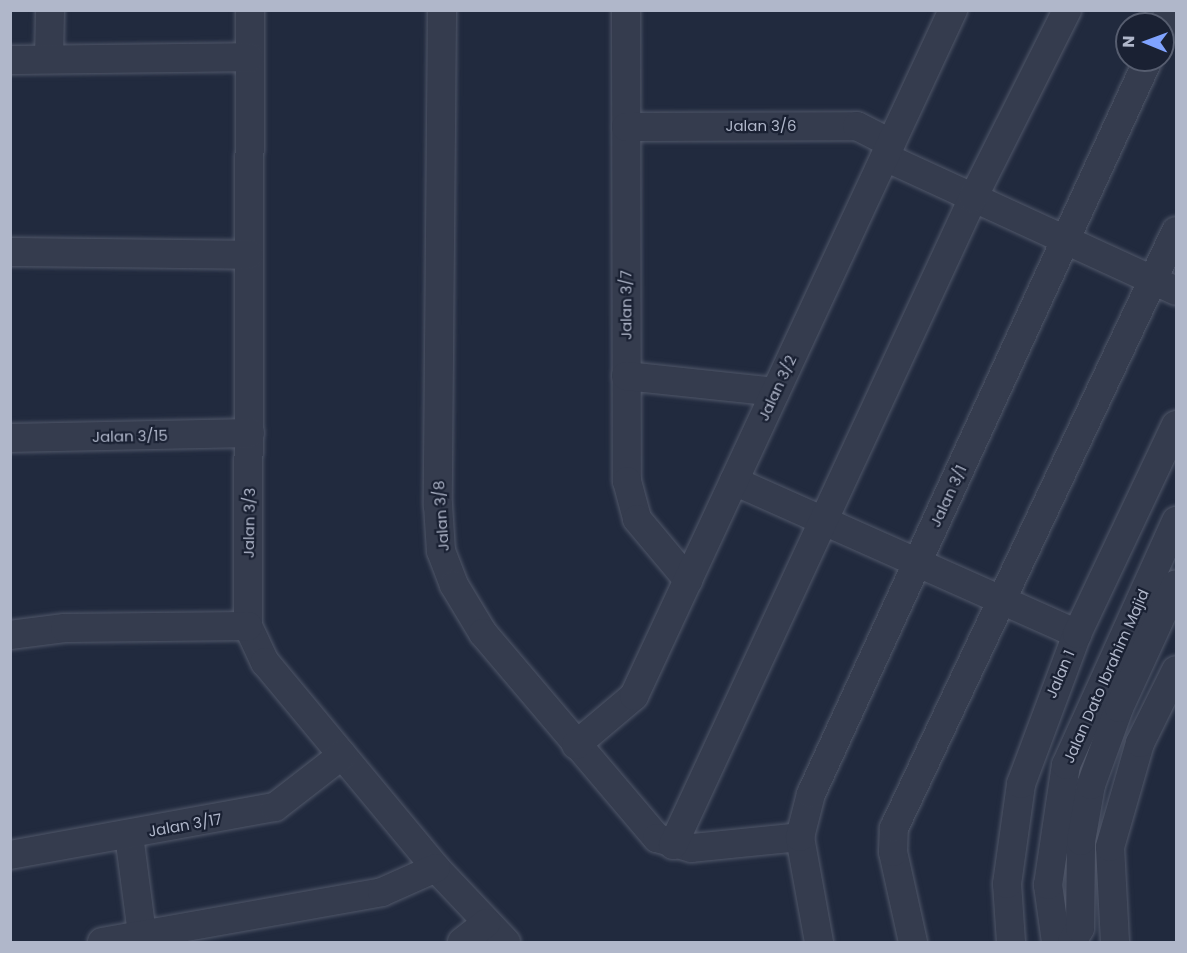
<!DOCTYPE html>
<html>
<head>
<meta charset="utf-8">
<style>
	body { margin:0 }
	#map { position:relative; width:1187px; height:953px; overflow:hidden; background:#212a3e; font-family:Poppins,sans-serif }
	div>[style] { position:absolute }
	.roads { filter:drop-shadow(0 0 2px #505769) drop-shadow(0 0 2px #505769) }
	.minor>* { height:28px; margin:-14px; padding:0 14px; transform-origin:14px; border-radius:14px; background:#353c4e }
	span { translate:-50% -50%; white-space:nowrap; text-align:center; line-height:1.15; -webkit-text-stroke:4.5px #1a2133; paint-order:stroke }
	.street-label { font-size:15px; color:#b0b7ca }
	.frame { position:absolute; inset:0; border:12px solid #b0b7ca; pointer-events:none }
	.north { position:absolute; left:1115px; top:12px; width:60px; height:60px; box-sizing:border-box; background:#1a2133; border:2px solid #565d6f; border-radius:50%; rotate:271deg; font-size:16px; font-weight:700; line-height:24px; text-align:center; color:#b0b7ca }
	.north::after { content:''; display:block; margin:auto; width:21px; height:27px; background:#80a3ff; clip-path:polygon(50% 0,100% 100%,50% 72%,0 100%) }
</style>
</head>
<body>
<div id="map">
	<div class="roads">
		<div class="minor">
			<div style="left:250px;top:10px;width:616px;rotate:90.19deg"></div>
			<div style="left:248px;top:626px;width:40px;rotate:65deg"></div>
			<div style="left:265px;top:662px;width:268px;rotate:50.3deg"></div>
			<div style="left:436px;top:868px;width:102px;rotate:46.6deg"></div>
			<div style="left:442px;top:10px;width:495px;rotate:90.5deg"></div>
			<div style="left:438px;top:505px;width:46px;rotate:86.3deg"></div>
			<div style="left:441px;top:551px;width:36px;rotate:69deg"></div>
			<div style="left:454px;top:585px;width:56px;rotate:58.9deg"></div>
			<div style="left:483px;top:633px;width:269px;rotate:49.7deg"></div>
			<div style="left:657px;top:838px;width:36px;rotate:16deg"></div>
			<div style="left:692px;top:848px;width:109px;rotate:-5.8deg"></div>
			<div style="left:626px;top:10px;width:471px;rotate:89.9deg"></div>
			<div style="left:627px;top:481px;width:39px;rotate:75deg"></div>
			<div style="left:637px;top:519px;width:80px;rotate:50.1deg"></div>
			<div style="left:1163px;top:26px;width:17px;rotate:-66deg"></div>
			<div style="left:49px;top:59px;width:49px;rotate:-88.8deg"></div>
			<div style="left:10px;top:60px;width:239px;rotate:-0.7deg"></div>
			<div style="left:626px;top:127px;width:231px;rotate:-0.2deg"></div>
			<div style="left:857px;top:126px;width:38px;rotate:27deg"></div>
			<div style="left:885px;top:157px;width:320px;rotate:24.7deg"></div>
			<div style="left:10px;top:252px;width:239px;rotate:0.7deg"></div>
			<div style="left:626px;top:376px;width:150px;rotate:6.1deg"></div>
			<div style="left:10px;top:438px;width:240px;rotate:-1.2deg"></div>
			<div style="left:734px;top:481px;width:376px;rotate:24deg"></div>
			<div style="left:10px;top:635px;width:55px;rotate:-7.3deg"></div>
			<div style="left:65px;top:628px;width:183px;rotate:-0.6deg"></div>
			<div style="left:576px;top:745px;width:76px;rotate:-40.2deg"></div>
			<div style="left:634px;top:696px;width:757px;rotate:-65.06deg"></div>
			<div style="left:129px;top:835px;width:108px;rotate:82.5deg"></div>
			<div style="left:673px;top:845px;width:713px;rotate:-65.12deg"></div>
			<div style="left:973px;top:198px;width:210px;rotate:-63.4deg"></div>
			<div style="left:10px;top:855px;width:269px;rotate:-10.3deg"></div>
			<div style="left:275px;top:807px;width:85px;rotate:-37.8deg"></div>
			<div style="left:102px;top:942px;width:284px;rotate:-10.1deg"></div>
			<div style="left:382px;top:892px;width:59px;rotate:-24deg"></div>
			<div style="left:462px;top:942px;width:31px;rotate:-38deg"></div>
			<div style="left:819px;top:942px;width:107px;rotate:-100.3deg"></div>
			<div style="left:800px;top:837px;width:44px;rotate:-75.7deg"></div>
			<div style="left:811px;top:794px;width:808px;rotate:-65.34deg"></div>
			<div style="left:913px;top:942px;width:92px;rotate:-102.5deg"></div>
			<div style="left:893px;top:852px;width:24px;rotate:-88deg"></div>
			<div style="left:894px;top:828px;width:660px;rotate:-64.72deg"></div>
			<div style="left:1011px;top:942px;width:58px;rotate:-93.9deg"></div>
			<div style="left:1007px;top:884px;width:101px;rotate:-82deg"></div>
			<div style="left:1021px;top:784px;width:160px;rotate:-69.5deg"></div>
			<div style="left:1077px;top:634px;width:231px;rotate:-64.7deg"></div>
			<div style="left:1056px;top:942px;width:58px;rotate:-98deg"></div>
			<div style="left:1048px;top:885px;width:121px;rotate:-81.5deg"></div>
			<div style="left:1066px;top:765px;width:268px;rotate:-65.7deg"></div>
			<div style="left:1072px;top:942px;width:16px;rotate:-60deg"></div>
			<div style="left:1080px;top:928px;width:87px;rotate:-89.3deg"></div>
			<div style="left:1081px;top:841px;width:57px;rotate:-79.9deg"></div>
			<div style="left:1091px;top:785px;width:82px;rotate:-70deg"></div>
			<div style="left:1119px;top:708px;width:136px;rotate:-65.3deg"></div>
			<div style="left:1115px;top:942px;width:95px;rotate:-93deg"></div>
			<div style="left:1110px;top:847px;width:108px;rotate:-73.9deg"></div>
			<div style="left:1140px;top:743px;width:81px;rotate:-63.7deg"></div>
		</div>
	</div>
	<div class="street-label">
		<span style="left:761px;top:126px">Jalan 3/6</span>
		<span style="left:626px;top:305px;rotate:-90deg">Jalan 3/7</span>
		<span style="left:777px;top:388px;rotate:-65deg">Jalan 3/2</span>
		<span style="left:130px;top:436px;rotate:-1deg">Jalan 3/15</span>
		<span style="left:948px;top:496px;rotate:-65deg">Jalan 3/1</span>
		<span style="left:441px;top:516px;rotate:-94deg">Jalan 3/8</span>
		<span style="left:249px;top:523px;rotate:-89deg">Jalan 3/3</span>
		<span style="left:1060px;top:674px;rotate:-67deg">Jalan 1</span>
		<span style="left:1106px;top:676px;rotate:-66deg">Jalan Dato Ibrahim Majid</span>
		<span style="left:185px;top:825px;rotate:-10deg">Jalan 3/17</span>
	</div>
	<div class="frame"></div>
	<div class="north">N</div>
</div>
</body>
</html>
